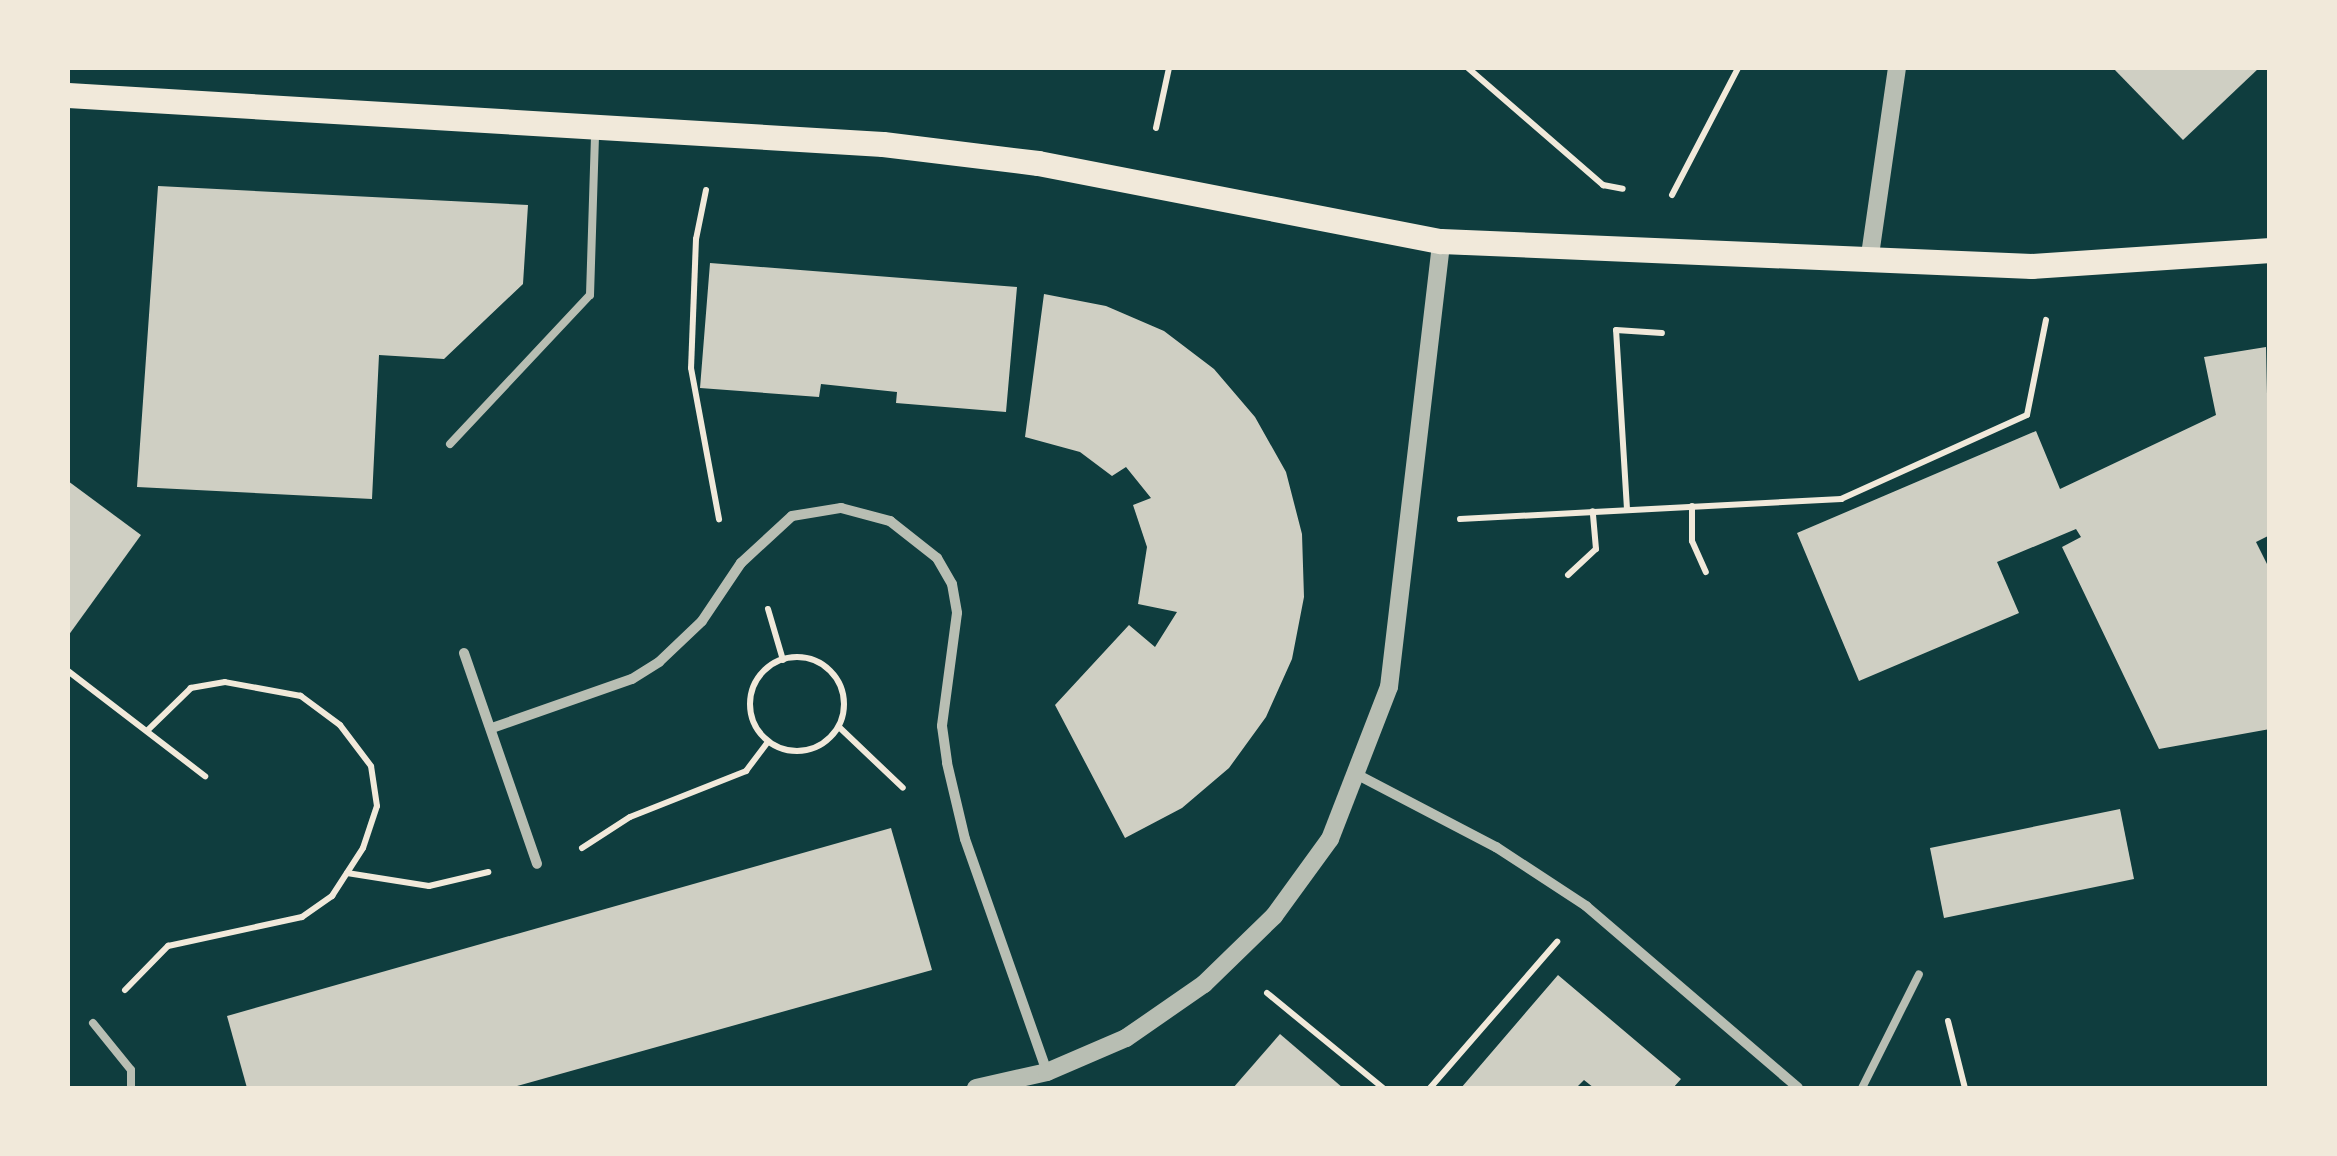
<!DOCTYPE html>
<html>
<head>
<meta charset="utf-8">
<style>
	body { margin:0 }
	#map { position:relative; width:2337px; height:1156px; overflow:hidden; background:#0f3d3e; font-family:Figtree,sans-serif }
	div>[style] { position:absolute }
	.building>* { inset:0; background:#cfcfc3 }
	.path>* { height:6px; margin:-3px; padding:0 3px; transform-origin:3px; border-radius:3px; background:#f1e9da }
	.path>.ring { margin:-3px; padding:0; box-sizing:content-box; background:none; border:6px solid #f1e9da; border-radius:50% }
	.service>* { height:8px; margin:-4px; padding:0 4px; transform-origin:4px; border-radius:4px; background:#b8beb3 }
	.minor>* { height:10px; margin:-5px; padding:0 5px; transform-origin:5px; border-radius:5px; background:#b8beb3 }
	.tertiary>* { height:18px; margin:-9px; padding:0 9px; transform-origin:9px; border-radius:9px; background:#b8beb3 }
	.primary>* { height:25px; margin:-12.5px; padding:0 12.5px; transform-origin:12.5px; border-radius:12.5px; background:#f1e9da }
	span { translate:-50% -50%; white-space:nowrap; text-align:center; line-height:1.15; -webkit-text-stroke:8px #f1e9da; paint-order:stroke }
	.frame { position:absolute; inset:0; border:70px solid #f1e9da; pointer-events:none }
</style>
</head>
<body>
<div id="map">
	<div class="building">
		<div style="clip-path:polygon(2113px 68px,2259px 68px,2183px 140px)"></div>
		<div style="clip-path:polygon(158px 186px,528px 205px,523px 284px,444px 359px,379px 355px,372px 499px,137px 487px)"></div>
		<div style="clip-path:polygon(710px 263px,1017px 287px,1006px 412px,896px 403px,897px 392px,821px 384px,819px 397px,700px 388px)"></div>
		<div style="clip-path:polygon(1044px 294px,1106px 306px,1164px 331px,1214px 369px,1255px 417px,1286px 472px,1302px 534px,1304px 597px,1292px 659px,1266px 717px,1229px 768px,1182px 808px,1125px 838px,1055px 705px,1129px 625px,1155px 647px,1177px 612px,1138px 604px,1147px 547px,1133px 505px,1151px 498px,1126px 467px,1112px 476px,1080px 452px,1025px 437px)"></div>
		<div style="clip-path:polygon(2266px 347px,2270px 535px,2256px 542px,2270px 570px,2270px 729px,2159px 749px,2062px 547px,2081px 537px,2076px 529px,1997px 562px,2019px 613px,1859px 681px,1797px 533px,2036px 431px,2060px 489px,2216px 415px,2204px 357px)"></div>
		<div style="clip-path:polygon(68px 481px,141px 535px,68px 636px)"></div>
		<div style="clip-path:polygon(2120px 809px,2134px 879px,1944px 918px,1930px 848px)"></div>
		<div style="clip-path:polygon(891px 828px,932px 970px,510px 1088px,247px 1088px,227px 1016px)"></div>
		<div style="clip-path:polygon(1558px 975px,1681px 1079px,1673px 1088px,1594px 1088px,1584px 1080px,1576px 1088px,1461px 1088px)"></div>
		<div style="clip-path:polygon(1280px 1034px,1343px 1088px,1233px 1088px)"></div>
	</div>
	<div class="path">
		<div style="left:1468px;top:68px;width:179px;rotate:40.9deg"></div>
		<div style="left:1603px;top:185px;width:20px;rotate:11deg"></div>
		<div style="left:1156px;top:128px;width:61px;rotate:-77.8deg"></div>
		<div style="left:706px;top:190px;width:50px;rotate:101.5deg"></div>
		<div style="left:696px;top:239px;width:129px;rotate:92.2deg"></div>
		<div style="left:691px;top:368px;width:154px;rotate:79.5deg"></div>
		<div style="left:1672px;top:195px;width:143px;rotate:-62.5deg"></div>
		<div style="left:1692px;top:506px;width:35px;rotate:90deg"></div>
		<div style="left:1692px;top:541px;width:34px;rotate:66deg"></div>
		<div style="left:1627px;top:509px;width:179px;rotate:-93.5deg"></div>
		<div style="left:1616px;top:330px;width:46px;rotate:3.7deg"></div>
		<div style="left:1460px;top:519px;width:382px;rotate:-3deg"></div>
		<div style="left:1841px;top:499px;width:204px;rotate:-24.3deg"></div>
		<div style="left:2027px;top:415px;width:97px;rotate:-78.7deg"></div>
		<div style="left:1568px;top:575px;width:38px;rotate:-43deg"></div>
		<div style="left:1596px;top:549px;width:38px;rotate:-95deg"></div>
		<div style="left:768px;top:609px;width:53px;rotate:73.6deg"></div>
		<div class="ring" style="left:750px;top:657px;width:88px;height:88px"></div>
		<div style="left:68px;top:671px;width:173px;rotate:37.5deg"></div>
		<div style="left:839px;top:727px;width:88px;rotate:43.6deg"></div>
		<div style="left:582px;top:848px;width:57px;rotate:-32.9deg"></div>
		<div style="left:630px;top:817px;width:125px;rotate:-21.6deg"></div>
		<div style="left:746px;top:771px;width:36px;rotate:-53deg"></div>
		<div style="left:347px;top:873px;width:83px;rotate:9deg"></div>
		<div style="left:429px;top:886px;width:61px;rotate:-13.3deg"></div>
		<div style="left:125px;top:990px;width:62px;rotate:-45.7deg"></div>
		<div style="left:168px;top:946px;width:137px;rotate:-12.2deg"></div>
		<div style="left:302px;top:917px;width:37px;rotate:-35deg"></div>
		<div style="left:332px;top:896px;width:57px;rotate:-57.1deg"></div>
		<div style="left:363px;top:848px;width:44px;rotate:-71.6deg"></div>
		<div style="left:377px;top:806px;width:40px;rotate:-98.5deg"></div>
		<div style="left:371px;top:766px;width:51px;rotate:-127.1deg"></div>
		<div style="left:340px;top:725px;width:49px;rotate:-143.4deg"></div>
		<div style="left:301px;top:696px;width:77px;rotate:-169.6deg"></div>
		<div style="left:225px;top:682px;width:35px;rotate:170deg"></div>
		<div style="left:191px;top:688px;width:60px;rotate:135.7deg"></div>
		<div style="left:1267px;top:993px;width:150px;rotate:39.3deg"></div>
		<div style="left:1948px;top:1021px;width:69px;rotate:75.8deg"></div>
		<div style="left:1430px;top:1088px;width:194px;rotate:-49deg"></div>
	</div>
	<div class="service">
		<div style="left:450px;top:444px;width:204px;rotate:-46.8deg"></div>
		<div style="left:590px;top:295px;width:163px;rotate:-88.2deg"></div>
		<div style="left:93px;top:1023px;width:60px;rotate:51deg"></div>
		<div style="left:131px;top:1070px;width:18px;rotate:90deg"></div>
		<div style="left:1862px;top:1088px;width:127px;rotate:-63.4deg"></div>
	</div>
	<div class="minor">
		<div style="left:464px;top:653px;width:223px;rotate:70.9deg"></div>
		<div style="left:492px;top:728px;width:148px;rotate:-19.3deg"></div>
		<div style="left:632px;top:679px;width:32px;rotate:-32deg"></div>
		<div style="left:659px;top:662px;width:59px;rotate:-43.6deg"></div>
		<div style="left:702px;top:621px;width:70px;rotate:-56.1deg"></div>
		<div style="left:741px;top:563px;width:69px;rotate:-42.7deg"></div>
		<div style="left:792px;top:516px;width:50px;rotate:-9.3deg"></div>
		<div style="left:841px;top:508px;width:51px;rotate:14.9deg"></div>
		<div style="left:890px;top:521px;width:60px;rotate:38.2deg"></div>
		<div style="left:937px;top:558px;width:30px;rotate:60deg"></div>
		<div style="left:952px;top:584px;width:29px;rotate:80deg"></div>
		<div style="left:957px;top:613px;width:114px;rotate:97.6deg"></div>
		<div style="left:942px;top:726px;width:37px;rotate:82deg"></div>
		<div style="left:947px;top:763px;width:78px;rotate:76.7deg"></div>
		<div style="left:965px;top:839px;width:247px;rotate:70.6deg"></div>
		<div style="left:1358px;top:775px;width:156px;rotate:27.6deg"></div>
		<div style="left:1496px;top:847px;width:108px;rotate:33.2deg"></div>
		<div style="left:1586px;top:906px;width:279px;rotate:40.6deg"></div>
	</div>
	<div class="tertiary">
		<div style="left:1869px;top:262px;width:196px;rotate:-81.8deg"></div>
		<div style="left:976px;top:1088px;width:73px;rotate:-12.7deg"></div>
		<div style="left:1047px;top:1072px;width:86px;rotate:-23.3deg"></div>
		<div style="left:1126px;top:1038px;width:95px;rotate:-34.7deg"></div>
		<div style="left:1204px;top:984px;width:98px;rotate:-44.2deg"></div>
		<div style="left:1274px;top:916px;width:95px;rotate:-54deg"></div>
		<div style="left:1330px;top:839px;width:163px;rotate:-68.8deg"></div>
		<div style="left:1389px;top:687px;width:449px;rotate:-83.3deg"></div>
	</div>
	<div class="primary">
		<div style="left:68px;top:95px;width:816px;rotate:3.44deg"></div>
		<div style="left:883px;top:144px;width:156px;rotate:7deg"></div>
		<div style="left:1038px;top:163px;width:410px;rotate:11deg"></div>
		<div style="left:1441px;top:241px;width:591px;rotate:2.43deg"></div>
		<div style="left:2031px;top:266px;width:240px;rotate:-3.8deg"></div>
	</div>
	<div class="frame"></div>
</div>
</body>
</html>
